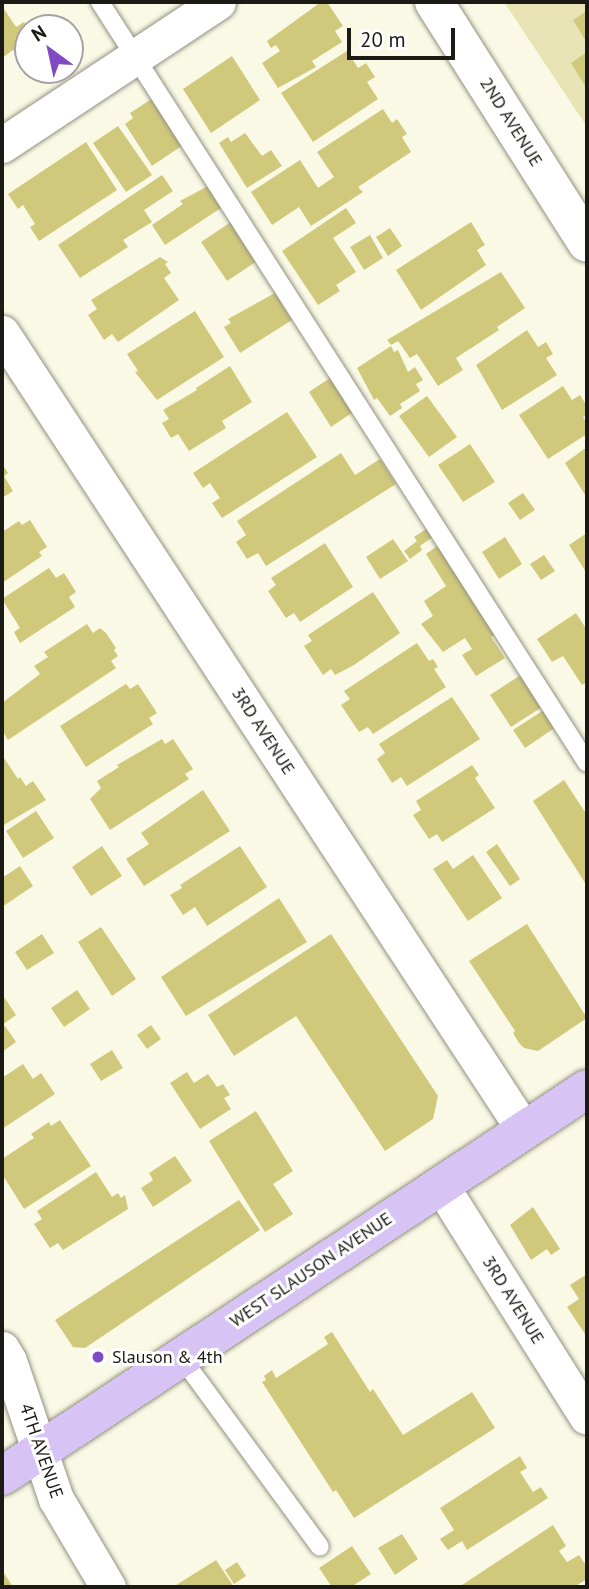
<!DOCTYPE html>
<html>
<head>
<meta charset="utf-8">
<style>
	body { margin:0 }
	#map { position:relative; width:589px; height:1589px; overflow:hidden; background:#faf9e6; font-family:"PT Sans",sans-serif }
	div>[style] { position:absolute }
	.green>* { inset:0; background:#e8e4b5 }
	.building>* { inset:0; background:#d0c97c }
	.roads { filter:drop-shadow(0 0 2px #929180) drop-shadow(0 0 2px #929180) }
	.service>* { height:18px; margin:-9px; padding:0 9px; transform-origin:9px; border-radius:9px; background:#fff }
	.minor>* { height:35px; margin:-17.5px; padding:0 17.5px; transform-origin:17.5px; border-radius:17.5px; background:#fff }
	.tertiary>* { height:38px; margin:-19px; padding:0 19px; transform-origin:19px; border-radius:19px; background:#fff }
	.primary>* { height:38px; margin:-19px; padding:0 19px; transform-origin:19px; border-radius:19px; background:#d7c4f5 }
	.dots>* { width:19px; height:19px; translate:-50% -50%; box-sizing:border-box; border:4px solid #fff; border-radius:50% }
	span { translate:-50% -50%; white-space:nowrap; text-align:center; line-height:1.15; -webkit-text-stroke:6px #fff; paint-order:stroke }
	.street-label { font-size:18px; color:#1b1a14 }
	.poi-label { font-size:18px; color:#1b1a14 }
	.left { translate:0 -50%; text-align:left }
	.frame { position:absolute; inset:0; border:4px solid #1b1a14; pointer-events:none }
	.north { position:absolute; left:14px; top:14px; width:70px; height:70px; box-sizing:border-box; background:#fff; border:2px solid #a4a3a1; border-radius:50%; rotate:327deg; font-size:19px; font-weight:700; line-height:28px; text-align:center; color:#1b1a14 }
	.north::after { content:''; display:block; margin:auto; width:24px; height:32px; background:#804bc2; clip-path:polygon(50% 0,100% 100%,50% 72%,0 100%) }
	.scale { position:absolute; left:347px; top:28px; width:108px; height:32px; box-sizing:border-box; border:4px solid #1b1a14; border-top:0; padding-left:9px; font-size:21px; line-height:24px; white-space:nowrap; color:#1b1a14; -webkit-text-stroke:5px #fff; paint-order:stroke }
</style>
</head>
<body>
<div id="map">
	<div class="green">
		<div style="clip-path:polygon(504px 2px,587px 2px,587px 127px)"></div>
	</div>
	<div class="building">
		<div style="clip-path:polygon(321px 2px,327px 2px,343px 26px,335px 31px,342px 42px,312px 61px,316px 67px,278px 88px,262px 63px,280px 51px,276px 45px,271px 48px,267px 41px)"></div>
		<div style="clip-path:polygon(2px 6px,16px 27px,24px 22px,28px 28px,28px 51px,18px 58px,13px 50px,2px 58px)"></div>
		<div style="clip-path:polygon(587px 11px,587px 43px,573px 20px)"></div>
		<div style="clip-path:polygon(347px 51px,358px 68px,366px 63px,375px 77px,367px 82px,378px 99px,313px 142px,281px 93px)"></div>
		<div style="clip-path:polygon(587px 52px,587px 89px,571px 63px)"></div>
		<div style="clip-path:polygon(232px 56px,260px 100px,211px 133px,183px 89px)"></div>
		<div style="clip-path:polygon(153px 98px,183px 145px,152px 166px,125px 124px,133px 118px,130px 113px)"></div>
		<div style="clip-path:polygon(383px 109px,392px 123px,397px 119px,407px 134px,402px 137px,411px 152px,358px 187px,363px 192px,311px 226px,299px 207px,272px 225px,251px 192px,300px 160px,318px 188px,334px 177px,317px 152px)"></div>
		<div style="clip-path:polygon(118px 126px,152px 175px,126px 192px,93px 143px)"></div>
		<div style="clip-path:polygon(245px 133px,262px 156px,271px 150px,282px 166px,247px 188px,219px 143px,228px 137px,231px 142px)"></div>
		<div style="clip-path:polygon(86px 142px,117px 190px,39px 241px,30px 227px,35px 224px,23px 205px,18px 209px,8px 194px)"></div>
		<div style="clip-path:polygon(162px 175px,173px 191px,144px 210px,152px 222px,123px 240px,128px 247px,80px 278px,58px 245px)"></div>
		<div style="clip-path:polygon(210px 185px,224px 206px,165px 245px,152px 225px,183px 204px,180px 201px)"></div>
		<div style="clip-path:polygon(346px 208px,356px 223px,333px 238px,356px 272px,336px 285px,340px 291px,318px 305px,282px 251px)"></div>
		<div style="clip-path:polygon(231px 222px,257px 261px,227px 281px,201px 242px)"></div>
		<div style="clip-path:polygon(471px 222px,485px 245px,477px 250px,486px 265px,421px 310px,396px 270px)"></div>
		<div style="clip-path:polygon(390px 228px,402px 246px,388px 256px,376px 237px)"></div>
		<div style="clip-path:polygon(370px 235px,383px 258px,364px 270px,350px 247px)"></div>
		<div style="clip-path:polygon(160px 257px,168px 262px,165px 264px,171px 273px,164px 278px,179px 300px,118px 342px,112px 334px,104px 340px,88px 315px,97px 309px,91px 300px)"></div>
		<div style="clip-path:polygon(501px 272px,525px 308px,497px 327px,499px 330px,456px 358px,463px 370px,438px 386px,417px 354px,410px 358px,398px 341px,391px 345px,387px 340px)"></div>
		<div style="clip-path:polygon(275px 293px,292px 320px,240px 353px,224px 327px,231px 323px,228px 319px)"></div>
		<div style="clip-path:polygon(195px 311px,224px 357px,157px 400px,135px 372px,138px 371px,127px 354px)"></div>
		<div style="clip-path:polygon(527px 330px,538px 347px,546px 342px,553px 354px,546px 358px,557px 375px,502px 410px,476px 365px)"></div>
		<div style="clip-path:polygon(391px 346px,394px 352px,398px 350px,408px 372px,415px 367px,423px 380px,416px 384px,420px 391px,400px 404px,402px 408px,390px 416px,377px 398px,374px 400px,357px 368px)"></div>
		<div style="clip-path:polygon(230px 366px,252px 402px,222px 421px,226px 428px,189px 451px,178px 434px,171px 438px,162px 423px,169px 419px,163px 410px,197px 390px,196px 388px)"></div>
		<div style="clip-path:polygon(333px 376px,356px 410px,331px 427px,309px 392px)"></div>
		<div style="clip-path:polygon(563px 386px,572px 400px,580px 395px,587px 406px,587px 414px,583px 417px,587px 424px,587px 434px,548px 459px,519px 415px)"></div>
		<div style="clip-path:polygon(427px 396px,457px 437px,429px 457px,399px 416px)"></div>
		<div style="clip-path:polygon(287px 412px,317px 457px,222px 518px,212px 503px,220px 498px,210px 483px,203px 488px,193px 473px)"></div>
		<div style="clip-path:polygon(470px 444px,495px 482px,463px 502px,438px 465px)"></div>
		<div style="clip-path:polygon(587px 447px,587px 498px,565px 463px)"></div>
		<div style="clip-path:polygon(341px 453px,355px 475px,380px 459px,396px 484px,266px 566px,258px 553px,247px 559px,236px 542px,246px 535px,237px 521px)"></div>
		<div style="clip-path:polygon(2px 464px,8px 473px,4px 476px,13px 491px,2px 498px)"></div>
		<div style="clip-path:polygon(523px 493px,535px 510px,520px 520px,508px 503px)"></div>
		<div style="clip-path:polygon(30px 520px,47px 547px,39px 552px,42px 556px,2px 583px,2px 532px,19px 521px,22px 525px)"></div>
		<div style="clip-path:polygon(429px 527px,434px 536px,420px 546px,422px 550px,410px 559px,404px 551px,417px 541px,414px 537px)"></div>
		<div style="clip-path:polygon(587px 533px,587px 574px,569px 545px)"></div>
		<div style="clip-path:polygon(505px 537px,522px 564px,499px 579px,482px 552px)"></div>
		<div style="clip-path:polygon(393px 539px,408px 561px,380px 579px,366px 557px)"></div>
		<div style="clip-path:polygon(444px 541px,500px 632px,491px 637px,505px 658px,476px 676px,462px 655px,472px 649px,465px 638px,443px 652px,421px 624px,433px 616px,424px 601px,446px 586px,426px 554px)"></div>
		<div style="clip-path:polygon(325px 543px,353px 587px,300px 622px,294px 613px,286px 618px,268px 591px,276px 585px,271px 578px)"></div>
		<div style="clip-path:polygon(544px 555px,555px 571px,541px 580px,530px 564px)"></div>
		<div style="clip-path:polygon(49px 568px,56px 578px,64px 573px,76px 592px,69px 597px,75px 607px,20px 643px,14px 632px,20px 628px,2px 599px)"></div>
		<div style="clip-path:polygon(373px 592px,400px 633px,354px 665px,335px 675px,331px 669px,323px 675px,304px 646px,312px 641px,308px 635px)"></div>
		<div style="clip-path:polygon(576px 613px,587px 630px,587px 682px,582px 685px,563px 656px,552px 662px,537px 639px)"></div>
		<div style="clip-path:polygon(87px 624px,93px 633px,100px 628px,106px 633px,116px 648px,114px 650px,118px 656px,111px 661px,116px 668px,8px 740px,2px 730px,2px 703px,40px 674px,34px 666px,48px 657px,44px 652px)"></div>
		<div style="clip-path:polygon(417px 643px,429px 661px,433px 659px,438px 667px,434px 669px,446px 687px,373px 734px,368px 727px,359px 732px,341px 705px,350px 699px,344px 691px)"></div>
		<div style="clip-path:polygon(524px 673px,545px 705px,511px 727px,490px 695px)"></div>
		<div style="clip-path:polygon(126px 684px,130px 689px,138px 684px,157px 713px,149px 718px,153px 724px,86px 767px,60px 726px)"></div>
		<div style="clip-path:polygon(452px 697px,480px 739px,407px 786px,401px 777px,392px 783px,377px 759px,385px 753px,379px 744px)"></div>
		<div style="clip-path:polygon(547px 708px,559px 725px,525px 748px,513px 730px)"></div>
		<div style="clip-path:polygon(162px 739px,165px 744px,173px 739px,193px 769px,185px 774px,189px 779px,110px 830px,90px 799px,101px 788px,97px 781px,119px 767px,117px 765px)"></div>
		<div style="clip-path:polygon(2px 755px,18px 779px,20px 777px,26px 786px,33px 781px,46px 800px,2px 826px)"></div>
		<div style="clip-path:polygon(472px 765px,479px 775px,475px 778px,495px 808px,442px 842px,437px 834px,429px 839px,413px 815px,421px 810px,416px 801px)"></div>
		<div style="clip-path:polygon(564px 780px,587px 815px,587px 886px,533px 801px)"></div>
		<div style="clip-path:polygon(203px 790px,230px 831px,144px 886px,126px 859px,149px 844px,141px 833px)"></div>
		<div style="clip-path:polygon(36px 811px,54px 838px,23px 858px,6px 831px)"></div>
		<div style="clip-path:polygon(497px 844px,520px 879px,510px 886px,486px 852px)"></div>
		<div style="clip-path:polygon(102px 846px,122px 876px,91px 896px,72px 867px)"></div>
		<div style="clip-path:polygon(240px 846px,267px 887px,207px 926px,195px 907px,183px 915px,170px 895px,182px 888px,180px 885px)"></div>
		<div style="clip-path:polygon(473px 855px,502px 898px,468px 921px,433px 869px,447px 860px,453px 869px)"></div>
		<div style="clip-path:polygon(20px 866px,33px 886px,2px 907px,2px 878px)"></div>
		<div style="clip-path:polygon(279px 898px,307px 942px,186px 1016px,161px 977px)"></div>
		<div style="clip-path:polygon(527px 924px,587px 1018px,538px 1051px,524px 1048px,519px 1043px,513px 1033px,515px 1031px,469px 961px)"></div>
		<div style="clip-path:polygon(101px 927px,136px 979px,112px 996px,78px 942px)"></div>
		<div style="clip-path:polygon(42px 934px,54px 953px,27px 970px,15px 952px)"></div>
		<div style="clip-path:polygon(331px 934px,438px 1096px,433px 1119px,385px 1151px,296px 1016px,234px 1056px,208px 1015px)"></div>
		<div style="clip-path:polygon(77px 990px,90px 1009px,64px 1027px,51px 1008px)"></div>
		<div style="clip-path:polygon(2px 994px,16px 1015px,2px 1025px)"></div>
		<div style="clip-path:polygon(151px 1025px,161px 1039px,147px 1049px,137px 1035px)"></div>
		<div style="clip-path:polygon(5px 1026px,16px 1042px,2px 1052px,2px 1028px)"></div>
		<div style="clip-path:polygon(112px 1050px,123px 1068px,101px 1081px,90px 1064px)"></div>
		<div style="clip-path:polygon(23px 1064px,33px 1079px,41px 1073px,55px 1094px,2px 1129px,2px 1078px)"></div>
		<div style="clip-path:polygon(187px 1072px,194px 1083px,208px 1074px,217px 1087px,223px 1084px,230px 1095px,224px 1098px,231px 1109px,200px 1129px,170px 1083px)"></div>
		<div style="clip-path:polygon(256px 1111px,293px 1171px,273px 1184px,293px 1214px,265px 1232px,209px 1141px)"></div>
		<div style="clip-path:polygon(60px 1120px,91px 1166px,24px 1209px,2px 1174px,2px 1159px,34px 1138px,31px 1134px,49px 1122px,51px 1126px)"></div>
		<div style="clip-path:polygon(175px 1156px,192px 1181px,153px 1207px,141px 1188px,153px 1180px,149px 1173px)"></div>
		<div style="clip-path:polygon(96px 1172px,112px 1197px,118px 1193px,121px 1198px,125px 1195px,128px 1209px,63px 1250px,58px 1243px,50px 1248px,34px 1224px,42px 1219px,37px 1211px)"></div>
		<div style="clip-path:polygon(239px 1200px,260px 1230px,85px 1348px,73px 1347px,55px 1320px)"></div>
		<div style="clip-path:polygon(533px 1207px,560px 1249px,551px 1255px,547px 1249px,531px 1260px,510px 1225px)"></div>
		<div style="clip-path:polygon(587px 1274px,587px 1337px,567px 1307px,579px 1299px,570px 1285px)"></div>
		<div style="clip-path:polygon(332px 1332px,370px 1392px,373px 1389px,403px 1435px,472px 1392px,495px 1428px,354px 1518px,336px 1490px,333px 1492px,262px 1382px,266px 1380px,264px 1376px,272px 1370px,276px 1378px,328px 1344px,324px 1337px)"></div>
		<div style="clip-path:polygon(520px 1456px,527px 1468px,520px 1472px,533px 1492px,541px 1487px,548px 1498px,467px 1550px,462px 1541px,448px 1550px,440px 1539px,454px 1530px,440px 1508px)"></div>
		<div style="clip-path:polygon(553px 1525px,566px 1546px,559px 1551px,567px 1562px,579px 1555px,587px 1567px,587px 1579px,574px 1587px,459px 1587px)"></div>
		<div style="clip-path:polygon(402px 1534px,418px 1559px,395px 1575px,378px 1548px)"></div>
		<div style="clip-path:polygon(352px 1546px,371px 1574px,351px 1587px,332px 1587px,319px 1568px)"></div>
		<div style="clip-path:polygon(216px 1560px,234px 1587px,173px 1587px)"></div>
		<div style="clip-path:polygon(237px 1562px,246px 1576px,234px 1584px,225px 1570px)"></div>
		<div style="clip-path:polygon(2px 1570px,13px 1587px,2px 1587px)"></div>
	</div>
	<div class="roads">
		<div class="service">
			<div style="left:100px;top:2px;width:903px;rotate:57.38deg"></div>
			<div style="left:181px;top:1357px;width:235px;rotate:53.8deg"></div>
		</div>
		<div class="minor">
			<div style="left:2px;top:145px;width:259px;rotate:-33.5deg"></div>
			<div style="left:2px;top:333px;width:953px;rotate:56.78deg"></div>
			<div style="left:440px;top:1184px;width:275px;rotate:57.8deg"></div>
			<div style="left:2px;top:1349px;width:14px;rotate:60deg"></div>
			<div style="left:9px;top:1361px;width:146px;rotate:71.2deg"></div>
			<div style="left:56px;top:1499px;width:102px;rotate:59.4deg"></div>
		</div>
		<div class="tertiary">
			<div style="left:434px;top:2px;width:285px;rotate:57.6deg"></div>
		</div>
		<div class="primary">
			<div style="left:2px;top:1476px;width:701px;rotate:-33.49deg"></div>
		</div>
	</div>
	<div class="dots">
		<div style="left:98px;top:1357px;background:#804bc2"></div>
	</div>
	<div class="street-label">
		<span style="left:511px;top:122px;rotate:58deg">2ND AVENUE</span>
		<span style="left:263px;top:731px;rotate:57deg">3RD AVENUE</span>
		<span style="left:311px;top:1270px;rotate:-34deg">WEST SLAUSON AVENUE</span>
		<span style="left:513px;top:1300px;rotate:58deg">3RD AVENUE</span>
		<span style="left:41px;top:1451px;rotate:71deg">4TH AVENUE</span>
	</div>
	<div class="poi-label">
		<span class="left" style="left:112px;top:1357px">Slauson &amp; 4th</span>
	</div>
	<div class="frame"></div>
	<div class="north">N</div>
	<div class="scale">20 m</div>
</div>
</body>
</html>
